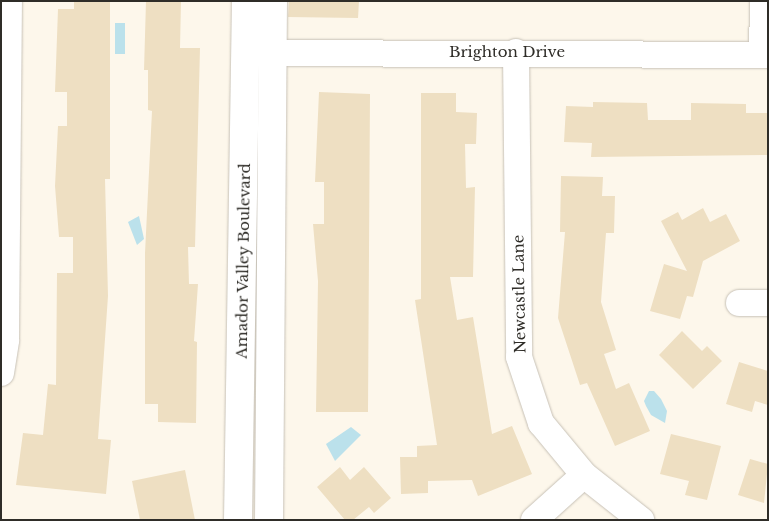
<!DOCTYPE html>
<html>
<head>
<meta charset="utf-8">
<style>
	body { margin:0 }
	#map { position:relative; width:769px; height:521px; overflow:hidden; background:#fdf7eb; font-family:"Libre Baskerville",serif }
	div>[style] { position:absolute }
	.water>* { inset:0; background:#bbe1eb }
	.building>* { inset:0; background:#eedfc2 }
	.roads { filter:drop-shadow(0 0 1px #c7c1b6) drop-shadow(0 0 1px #c7c1b6) }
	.minor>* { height:26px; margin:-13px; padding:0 13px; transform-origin:13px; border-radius:13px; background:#fff }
	.tertiary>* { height:28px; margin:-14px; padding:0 14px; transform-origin:14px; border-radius:14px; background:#fff }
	span { translate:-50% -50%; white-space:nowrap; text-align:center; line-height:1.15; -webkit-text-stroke:4px #fff; paint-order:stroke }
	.street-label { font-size:15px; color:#2f2d28 }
	.frame { position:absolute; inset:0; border:2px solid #2f2d28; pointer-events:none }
</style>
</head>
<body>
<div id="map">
	<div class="water">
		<div style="clip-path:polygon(115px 23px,125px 23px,125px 54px,115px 54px)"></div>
		<div style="clip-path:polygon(139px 216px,144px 239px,137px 245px,128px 222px)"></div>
		<div style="clip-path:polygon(649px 391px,654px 391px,661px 399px,667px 411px,665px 423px,651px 415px,646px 406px,644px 401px)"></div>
		<div style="clip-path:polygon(351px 427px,361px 435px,335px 461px,326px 444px)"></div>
	</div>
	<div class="building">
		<div style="clip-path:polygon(74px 1px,110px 1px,110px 179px,105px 179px,108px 296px,98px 439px,111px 440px,106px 494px,16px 485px,23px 433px,43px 435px,48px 384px,56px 385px,57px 273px,73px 273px,73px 237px,59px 237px,55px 186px,58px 126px,67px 126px,67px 92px,55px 92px,58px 9px,74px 9px)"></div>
		<div style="clip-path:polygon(146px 1px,181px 1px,180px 48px,200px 48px,195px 247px,188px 247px,189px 284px,198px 284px,194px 341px,197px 342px,196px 423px,158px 422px,158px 404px,145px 404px,145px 253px,152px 111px,148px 110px,148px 70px,144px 70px)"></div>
		<div style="clip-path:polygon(289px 1px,359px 1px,358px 18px,288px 17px)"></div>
		<div style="clip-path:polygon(319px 92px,370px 94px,368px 412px,316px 412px,318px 281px,313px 224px,324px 224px,324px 182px,315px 182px)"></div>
		<div style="clip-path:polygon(421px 93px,456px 93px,456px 112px,477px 113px,476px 144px,465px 144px,466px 188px,475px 187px,473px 277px,450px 277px,457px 320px,473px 317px,492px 434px,512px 426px,532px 474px,478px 496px,472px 480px,428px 481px,428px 493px,401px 494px,400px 457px,417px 457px,417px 446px,437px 445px,415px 300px,421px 299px)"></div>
		<div style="clip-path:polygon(593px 102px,647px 103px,648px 120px,691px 120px,691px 103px,746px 104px,746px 113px,768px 113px,768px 155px,591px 157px,592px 143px,564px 142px,566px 106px,593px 107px)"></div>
		<div style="clip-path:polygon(561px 176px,603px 177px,602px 196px,615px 196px,614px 233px,606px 233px,601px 302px,616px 350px,604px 354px,616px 389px,629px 383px,650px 431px,615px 446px,587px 383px,580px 385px,558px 318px,565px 232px,560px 232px)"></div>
		<div style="clip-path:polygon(703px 208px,710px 222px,726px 214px,740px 241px,703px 261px,693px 297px,687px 296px,680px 319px,650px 311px,664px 264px,687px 271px,661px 221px,678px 212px,682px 220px)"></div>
		<div style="clip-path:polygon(682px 331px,702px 351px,707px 346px,722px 361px,693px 389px,659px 355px)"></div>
		<div style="clip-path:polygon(739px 362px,768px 371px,768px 405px,755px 401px,752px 412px,726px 404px)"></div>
		<div style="clip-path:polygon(671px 434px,721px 446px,707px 500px,685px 495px,689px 481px,660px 474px)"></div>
		<div style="clip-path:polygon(750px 459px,768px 464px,764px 503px,738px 495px)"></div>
		<div style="clip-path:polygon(340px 467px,350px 480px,364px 467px,391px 498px,374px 513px,369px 507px,353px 520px,345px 520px,317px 487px)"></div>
		<div style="clip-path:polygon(185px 470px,195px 520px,140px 520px,132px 481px)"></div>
	</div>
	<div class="roads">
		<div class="minor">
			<div style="left:516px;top:52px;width:305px;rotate:89.4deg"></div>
			<div style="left:519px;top:357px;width:70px;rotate:71.6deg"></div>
			<div style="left:541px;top:423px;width:67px;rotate:50.4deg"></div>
			<div style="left:584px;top:475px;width:73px;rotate:38.3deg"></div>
			<div style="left:250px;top:53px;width:518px;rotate:0.22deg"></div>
			<div style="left:762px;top:54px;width:53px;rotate:-88.9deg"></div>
			<div style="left:739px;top:303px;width:29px"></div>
			<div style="left:1px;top:373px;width:33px;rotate:-81deg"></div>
			<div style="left:6px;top:340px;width:339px;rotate:-89.5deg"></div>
			<div style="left:534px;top:520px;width:67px;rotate:-42deg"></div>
		</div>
		<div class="tertiary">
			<div style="left:238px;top:520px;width:519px;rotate:-89.12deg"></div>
			<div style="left:269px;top:520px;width:519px;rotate:-89.56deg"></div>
		</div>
	</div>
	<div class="street-label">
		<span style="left:507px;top:52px">Brighton Drive</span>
		<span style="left:243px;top:261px;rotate:-89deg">Amador Valley Boulevard</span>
		<span style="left:519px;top:294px;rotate:-91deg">Newcastle Lane</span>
	</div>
	<div class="frame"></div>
</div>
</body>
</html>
